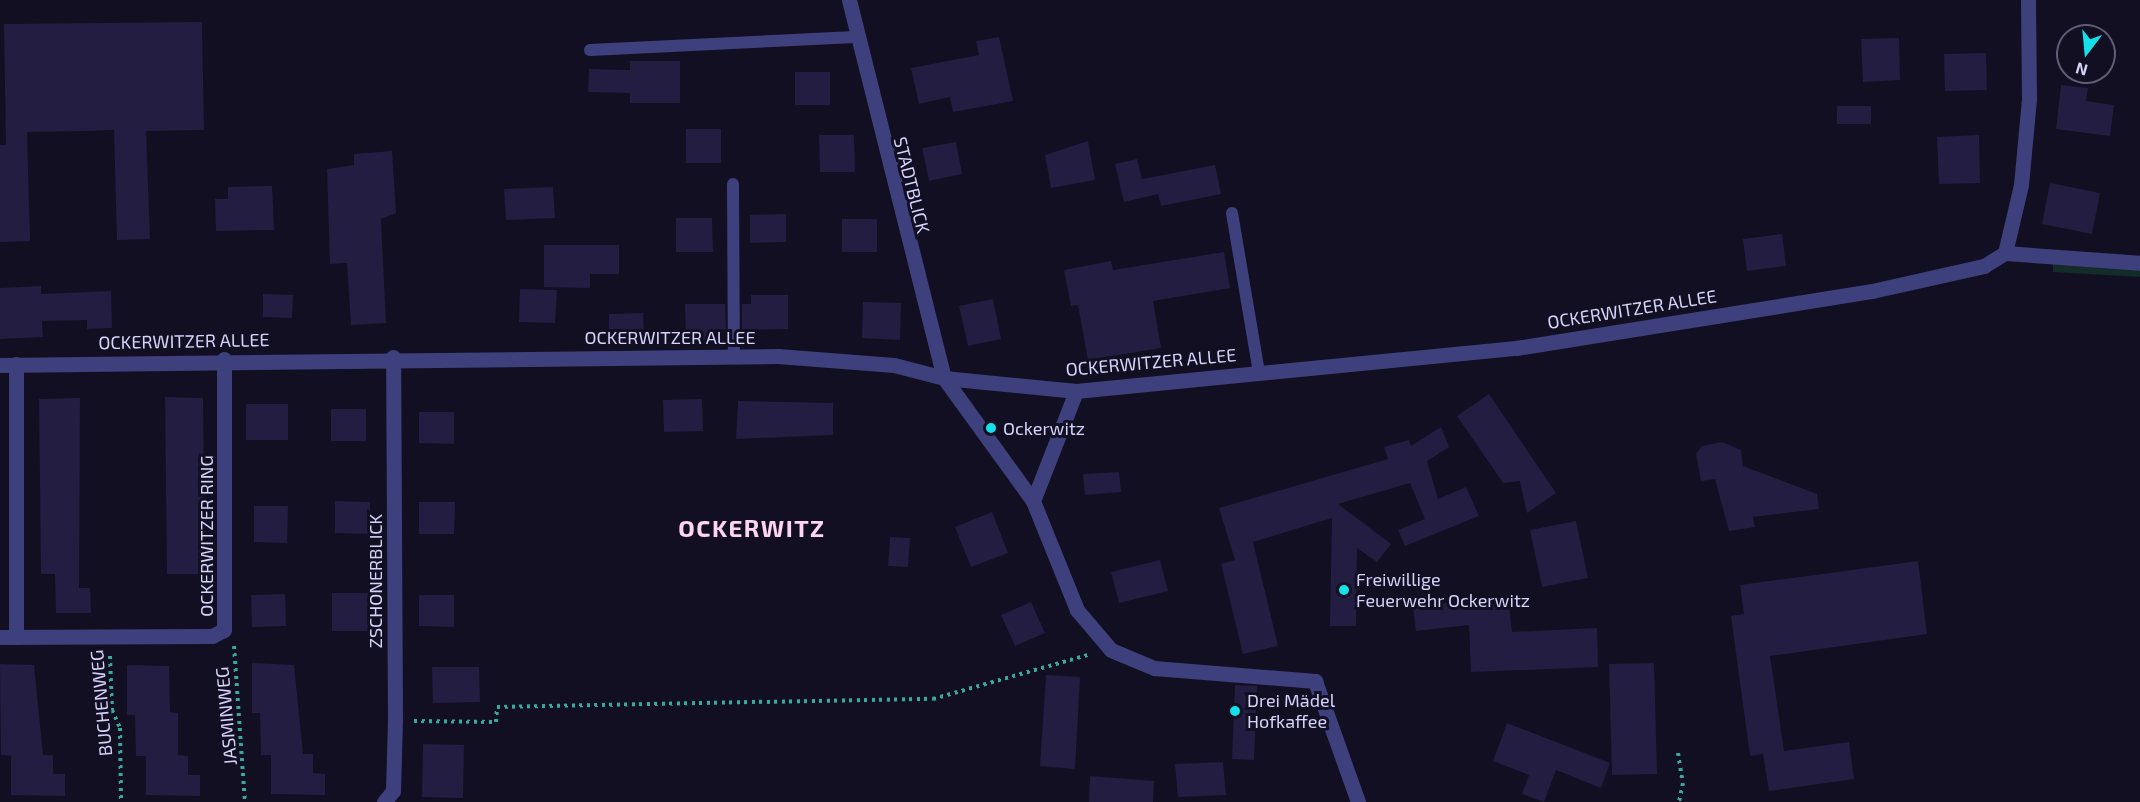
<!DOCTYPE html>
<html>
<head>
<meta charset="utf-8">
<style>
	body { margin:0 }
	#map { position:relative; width:2140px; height:802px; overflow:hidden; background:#110f21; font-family:"Exo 2",sans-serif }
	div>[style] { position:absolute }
	.green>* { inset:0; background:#132b29 }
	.building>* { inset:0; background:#221d41 }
	.path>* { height:4px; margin-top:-2px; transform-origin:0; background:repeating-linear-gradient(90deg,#38aa9d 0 3px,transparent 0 7.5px) }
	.service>* { height:12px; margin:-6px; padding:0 6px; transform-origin:6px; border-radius:6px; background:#3e407d }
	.minor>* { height:15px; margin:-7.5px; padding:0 7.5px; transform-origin:7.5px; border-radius:7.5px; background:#3e407d }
	.tertiary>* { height:15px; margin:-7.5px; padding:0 7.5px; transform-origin:7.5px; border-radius:7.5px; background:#3e407d }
	.dots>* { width:16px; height:16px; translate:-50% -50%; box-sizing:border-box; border:3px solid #110f21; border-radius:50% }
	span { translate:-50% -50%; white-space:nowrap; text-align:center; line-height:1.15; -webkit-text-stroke:6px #110f21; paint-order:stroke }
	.street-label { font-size:18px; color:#d6d3fb }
	.poi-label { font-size:18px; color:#d6d3fb }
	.left { translate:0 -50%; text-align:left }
	.district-label { font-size:24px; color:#fcd5f0; font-weight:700; letter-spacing:1.5px }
	.north { position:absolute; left:2056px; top:24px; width:60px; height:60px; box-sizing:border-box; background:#110f21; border:2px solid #605d78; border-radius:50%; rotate:196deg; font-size:16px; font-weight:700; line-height:24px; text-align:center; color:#d6d3fb }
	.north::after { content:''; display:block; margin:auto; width:21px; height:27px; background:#13e0e8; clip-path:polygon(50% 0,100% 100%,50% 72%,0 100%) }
</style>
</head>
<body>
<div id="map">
	<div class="green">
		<div style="clip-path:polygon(2053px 264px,2140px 269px,2140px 277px,2053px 272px)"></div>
	</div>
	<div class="building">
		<div style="clip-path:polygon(202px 22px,204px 130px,146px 131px,150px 239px,117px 240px,114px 130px,88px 131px,27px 132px,30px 241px,0 242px,0 145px,6px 145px,4px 24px)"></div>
		<div style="clip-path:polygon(999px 37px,1013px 101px,953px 112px,950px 97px,919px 104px,911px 68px,979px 55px,976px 41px)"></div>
		<div style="clip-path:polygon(1899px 38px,1900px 80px,1863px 82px,1861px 39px)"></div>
		<div style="clip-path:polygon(1986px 53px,1987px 90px,1945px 91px,1944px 54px)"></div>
		<div style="clip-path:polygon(630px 61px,680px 61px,680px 103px,630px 103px,630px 93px,588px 92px,589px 69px,630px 70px)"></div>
		<div style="clip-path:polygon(795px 72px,830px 72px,830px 105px,795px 105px)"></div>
		<div style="clip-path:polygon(2061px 85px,2088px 88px,2086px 101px,2114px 105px,2110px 136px,2056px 129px)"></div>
		<div style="clip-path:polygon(1837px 106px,1871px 106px,1871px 124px,1837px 124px)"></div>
		<div style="clip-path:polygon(686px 129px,721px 129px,721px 163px,686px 163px)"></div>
		<div style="clip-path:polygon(819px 135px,854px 135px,855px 172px,820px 172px)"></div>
		<div style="clip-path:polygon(1979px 135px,1980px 183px,1939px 184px,1937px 137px)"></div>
		<div style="clip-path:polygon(1088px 141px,1095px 180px,1051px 188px,1045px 155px)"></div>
		<div style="clip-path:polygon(956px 142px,962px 174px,929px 181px,922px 148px)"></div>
		<div style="clip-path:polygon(392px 151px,396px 213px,381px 219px,386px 323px,351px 325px,347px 263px,330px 264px,327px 169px,354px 165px,354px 154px)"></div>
		<div style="clip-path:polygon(1137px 159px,1142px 179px,1215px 165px,1221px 194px,1161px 206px,1158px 194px,1124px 202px,1115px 164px)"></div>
		<div style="clip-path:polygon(2050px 183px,2100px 193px,2092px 234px,2042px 224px)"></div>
		<div style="clip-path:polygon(272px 186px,274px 230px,216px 231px,215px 199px,228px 199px,228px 187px)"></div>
		<div style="clip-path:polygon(553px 187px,555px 218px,506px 220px,504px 189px)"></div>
		<div style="clip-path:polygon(786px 214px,786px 242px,750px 243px,750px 215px)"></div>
		<div style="clip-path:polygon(676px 218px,712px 218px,713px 252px,676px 252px)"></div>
		<div style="clip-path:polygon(842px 219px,877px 219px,877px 252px,842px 252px)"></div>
		<div style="clip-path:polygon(1782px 234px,1786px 266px,1747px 271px,1743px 239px)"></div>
		<div style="clip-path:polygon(544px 245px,619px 245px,619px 274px,590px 274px,590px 288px,544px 287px)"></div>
		<div style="clip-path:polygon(1224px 252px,1230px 288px,1153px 301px,1161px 348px,1088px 360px,1078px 305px,1071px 306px,1064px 270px,1111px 261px,1113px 270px)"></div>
		<div style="clip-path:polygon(41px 286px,41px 294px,111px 291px,112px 328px,87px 329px,87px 320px,42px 321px,43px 337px,0 339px,0 288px)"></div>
		<div style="clip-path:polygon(520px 289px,557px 290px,555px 323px,519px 322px)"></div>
		<div style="clip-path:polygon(263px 294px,293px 295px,292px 318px,263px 317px)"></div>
		<div style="clip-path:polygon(751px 295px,788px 295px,788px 329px,742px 330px,742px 304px,751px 304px)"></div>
		<div style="clip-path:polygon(993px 299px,1001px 339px,968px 346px,959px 306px)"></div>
		<div style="clip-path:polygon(863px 302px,901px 303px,900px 340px,862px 338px)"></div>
		<div style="clip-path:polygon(685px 304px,725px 304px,726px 330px,719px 330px,719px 339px,686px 340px)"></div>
		<div style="clip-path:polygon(643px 313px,644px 337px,609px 337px,609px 314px)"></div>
		<div style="clip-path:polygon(1489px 394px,1556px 493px,1527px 513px,1520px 481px,1503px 483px,1457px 416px)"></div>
		<div style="clip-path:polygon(165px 397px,203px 398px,205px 574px,167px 574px)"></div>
		<div style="clip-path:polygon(80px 398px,79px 588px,90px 588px,91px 613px,56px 613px,55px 574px,41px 574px,39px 399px)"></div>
		<div style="clip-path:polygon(702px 399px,703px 431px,664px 432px,663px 400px)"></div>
		<div style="clip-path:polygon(738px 401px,833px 403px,833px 435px,736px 439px)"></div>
		<div style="clip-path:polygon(246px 404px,288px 404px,288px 440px,246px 440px)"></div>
		<div style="clip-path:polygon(331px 409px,366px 409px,366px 441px,331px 441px)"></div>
		<div style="clip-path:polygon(419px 412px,454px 412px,454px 444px,419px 443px)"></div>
		<div style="clip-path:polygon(1441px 427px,1449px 447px,1427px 461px,1438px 499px,1466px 487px,1479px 516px,1405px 546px,1398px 530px,1425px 519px,1410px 483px,1338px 504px,1391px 544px,1377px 562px,1357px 548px,1356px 626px,1330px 626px,1332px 518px,1253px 542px,1278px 646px,1243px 654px,1221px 564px,1235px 560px,1219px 508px,1388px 459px,1384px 447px,1409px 440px,1411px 446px)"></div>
		<div style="clip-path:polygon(1722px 442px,1741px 450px,1743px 466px,1817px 494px,1819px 509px,1753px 517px,1755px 527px,1729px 531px,1715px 479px,1701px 481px,1696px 454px,1702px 446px)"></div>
		<div style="clip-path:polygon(1119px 472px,1121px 492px,1085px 495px,1083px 474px)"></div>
		<div style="clip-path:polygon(335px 501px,370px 502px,370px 534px,335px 533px)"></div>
		<div style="clip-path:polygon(419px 502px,455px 502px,454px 534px,419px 534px)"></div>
		<div style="clip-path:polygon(254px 506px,288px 506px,287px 543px,254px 542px)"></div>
		<div style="clip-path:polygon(992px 512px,1008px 553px,971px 567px,955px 527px)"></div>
		<div style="clip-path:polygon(1576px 521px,1588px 578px,1542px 587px,1530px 530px)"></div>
		<div style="clip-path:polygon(890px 537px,910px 538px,908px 567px,888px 566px)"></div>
		<div style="clip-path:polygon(1160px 560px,1168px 591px,1119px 603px,1111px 572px)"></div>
		<div style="clip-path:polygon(1918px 561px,1927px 634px,1770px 656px,1784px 751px,1849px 742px,1854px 779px,1769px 791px,1763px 754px,1750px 756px,1731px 616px,1744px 614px,1740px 585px)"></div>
		<div style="clip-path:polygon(332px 593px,368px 593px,368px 631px,332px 631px)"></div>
		<div style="clip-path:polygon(285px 594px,286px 626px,252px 627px,251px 595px)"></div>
		<div style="clip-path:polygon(419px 595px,454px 595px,454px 627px,419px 626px)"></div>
		<div style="clip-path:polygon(1508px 596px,1512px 632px,1597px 628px,1598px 667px,1471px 672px,1469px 625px,1416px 631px,1413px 607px)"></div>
		<div style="clip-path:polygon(1031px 602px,1045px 633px,1015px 646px,1001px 615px)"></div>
		<div style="clip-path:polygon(252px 663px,294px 665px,303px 754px,313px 754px,313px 773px,325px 774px,325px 795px,271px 794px,271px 755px,261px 755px,260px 713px,252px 713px)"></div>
		<div style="clip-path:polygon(1654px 663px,1657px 774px,1612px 775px,1609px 664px)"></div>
		<div style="clip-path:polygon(0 664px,34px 665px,43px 755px,53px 755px,53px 774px,65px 774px,65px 796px,11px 795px,11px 756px,1px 755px)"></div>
		<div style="clip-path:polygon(127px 665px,169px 666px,170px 712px,178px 713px,178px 755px,188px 756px,188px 775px,200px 775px,200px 796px,146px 795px,146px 756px,136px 756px,135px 715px,127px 715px)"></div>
		<div style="clip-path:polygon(432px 667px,479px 667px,480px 702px,433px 703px)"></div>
		<div style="clip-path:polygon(1046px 675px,1080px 677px,1075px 769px,1040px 766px)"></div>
		<div style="clip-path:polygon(1235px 685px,1257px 686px,1254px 760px,1232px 759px)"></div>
		<div style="clip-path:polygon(1507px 723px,1610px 763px,1601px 788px,1556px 770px,1544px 802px,1522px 794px,1529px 775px,1493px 761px)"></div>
		<div style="clip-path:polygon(423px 744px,464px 745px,463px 798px,422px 797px)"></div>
		<div style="clip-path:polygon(1223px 762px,1226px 795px,1178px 797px,1175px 764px)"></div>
		<div style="clip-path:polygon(1090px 776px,1154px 781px,1153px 802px,1089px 802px)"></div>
	</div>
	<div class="path">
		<div style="left:234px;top:646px;width:156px;rotate:86deg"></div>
		<div style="left:110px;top:656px;width:54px;rotate:87.9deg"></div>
		<div style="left:112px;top:710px;width:20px;rotate:66deg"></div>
		<div style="left:120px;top:728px;width:74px;rotate:89.2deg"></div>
		<div style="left:414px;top:721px;width:82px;rotate:0.7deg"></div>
		<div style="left:496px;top:722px;width:15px;rotate:-86deg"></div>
		<div style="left:497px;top:707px;width:436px;rotate:-1.1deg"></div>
		<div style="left:933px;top:699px;width:164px;rotate:-15.9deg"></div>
		<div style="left:1678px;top:753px;width:30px;rotate:81deg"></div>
		<div style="left:1683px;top:783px;width:19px;rotate:102deg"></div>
	</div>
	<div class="service">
		<div style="left:590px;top:50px;width:265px;rotate:-2.8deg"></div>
		<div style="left:733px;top:184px;width:172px;rotate:89.7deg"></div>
		<div style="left:1232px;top:213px;width:161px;rotate:80.4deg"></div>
	</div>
	<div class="minor">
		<div style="left:849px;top:0;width:390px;rotate:75.9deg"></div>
		<div style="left:944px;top:378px;width:152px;rotate:54.1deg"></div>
		<div style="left:1033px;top:501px;width:118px;rotate:68deg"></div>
		<div style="left:1077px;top:610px;width:52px;rotate:49.6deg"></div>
		<div style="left:1111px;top:650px;width:47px;rotate:22.7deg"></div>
		<div style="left:1154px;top:668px;width:162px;rotate:4.6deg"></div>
		<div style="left:1315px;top:681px;width:128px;rotate:70.4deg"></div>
		<div style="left:2005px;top:253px;width:135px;rotate:4.2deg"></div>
		<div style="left:16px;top:364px;width:273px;rotate:90deg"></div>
		<div style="left:1033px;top:501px;width:118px;rotate:-68.6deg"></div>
		<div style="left:0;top:637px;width:212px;rotate:-0.3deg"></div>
		<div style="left:212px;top:636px;width:13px;rotate:-27deg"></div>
		<div style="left:224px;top:630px;width:271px;rotate:-90deg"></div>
		<div style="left:384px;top:802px;width:14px;rotate:-51deg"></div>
		<div style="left:393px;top:791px;width:71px;rotate:-88.4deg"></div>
		<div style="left:395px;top:720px;width:363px;rotate:-90.3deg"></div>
	</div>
	<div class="tertiary">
		<div style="left:0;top:365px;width:778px;rotate:-0.66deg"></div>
		<div style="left:778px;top:356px;width:116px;rotate:4.4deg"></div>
		<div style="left:894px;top:365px;width:52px;rotate:14.6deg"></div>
		<div style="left:944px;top:378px;width:133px;rotate:5.6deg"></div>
		<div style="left:1076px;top:391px;width:442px;rotate:-5.6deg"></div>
		<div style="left:1516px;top:348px;width:361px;rotate:-9.1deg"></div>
		<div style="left:1872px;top:291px;width:115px;rotate:-12.6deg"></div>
		<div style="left:1984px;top:266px;width:25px;rotate:-32deg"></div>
		<div style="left:2005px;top:253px;width:70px;rotate:-76.8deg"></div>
		<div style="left:2021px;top:185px;width:86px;rotate:-84.7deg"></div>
		<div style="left:2029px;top:99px;width:99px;rotate:-90.6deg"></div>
	</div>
	<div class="dots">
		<div style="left:991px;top:428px;background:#13e0e8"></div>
		<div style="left:1344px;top:590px;background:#13e0e8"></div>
		<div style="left:1235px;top:711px;background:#13e0e8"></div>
	</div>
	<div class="street-label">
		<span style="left:912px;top:185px;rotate:76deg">STADTBLICK</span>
		<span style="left:1632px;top:309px;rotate:-9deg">OCKERWITZER ALLEE</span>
		<span style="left:670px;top:337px">OCKERWITZER ALLEE</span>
		<span style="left:184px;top:341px;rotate:-1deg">OCKERWITZER ALLEE</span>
		<span style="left:1151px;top:362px;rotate:-5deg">OCKERWITZER ALLEE</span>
		<span style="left:206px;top:536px;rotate:-90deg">OCKERWITZER RING</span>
		<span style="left:375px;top:581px;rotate:-90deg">ZSCHONERBLICK</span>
		<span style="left:101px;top:703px;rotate:-95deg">BUCHENWEG</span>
		<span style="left:226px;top:716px;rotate:-95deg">JASMINWEG</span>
	</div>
	<div class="poi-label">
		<span class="left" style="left:1003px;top:428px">Ockerwitz</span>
		<span class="left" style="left:1356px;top:590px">Freiwillige<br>Feuerwehr Ockerwitz</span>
		<span class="left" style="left:1247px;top:711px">Drei Mädel<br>Hofkaffee</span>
	</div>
	<div class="district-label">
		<span style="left:752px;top:528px">OCKERWITZ</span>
	</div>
	<div class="north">N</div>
</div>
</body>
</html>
